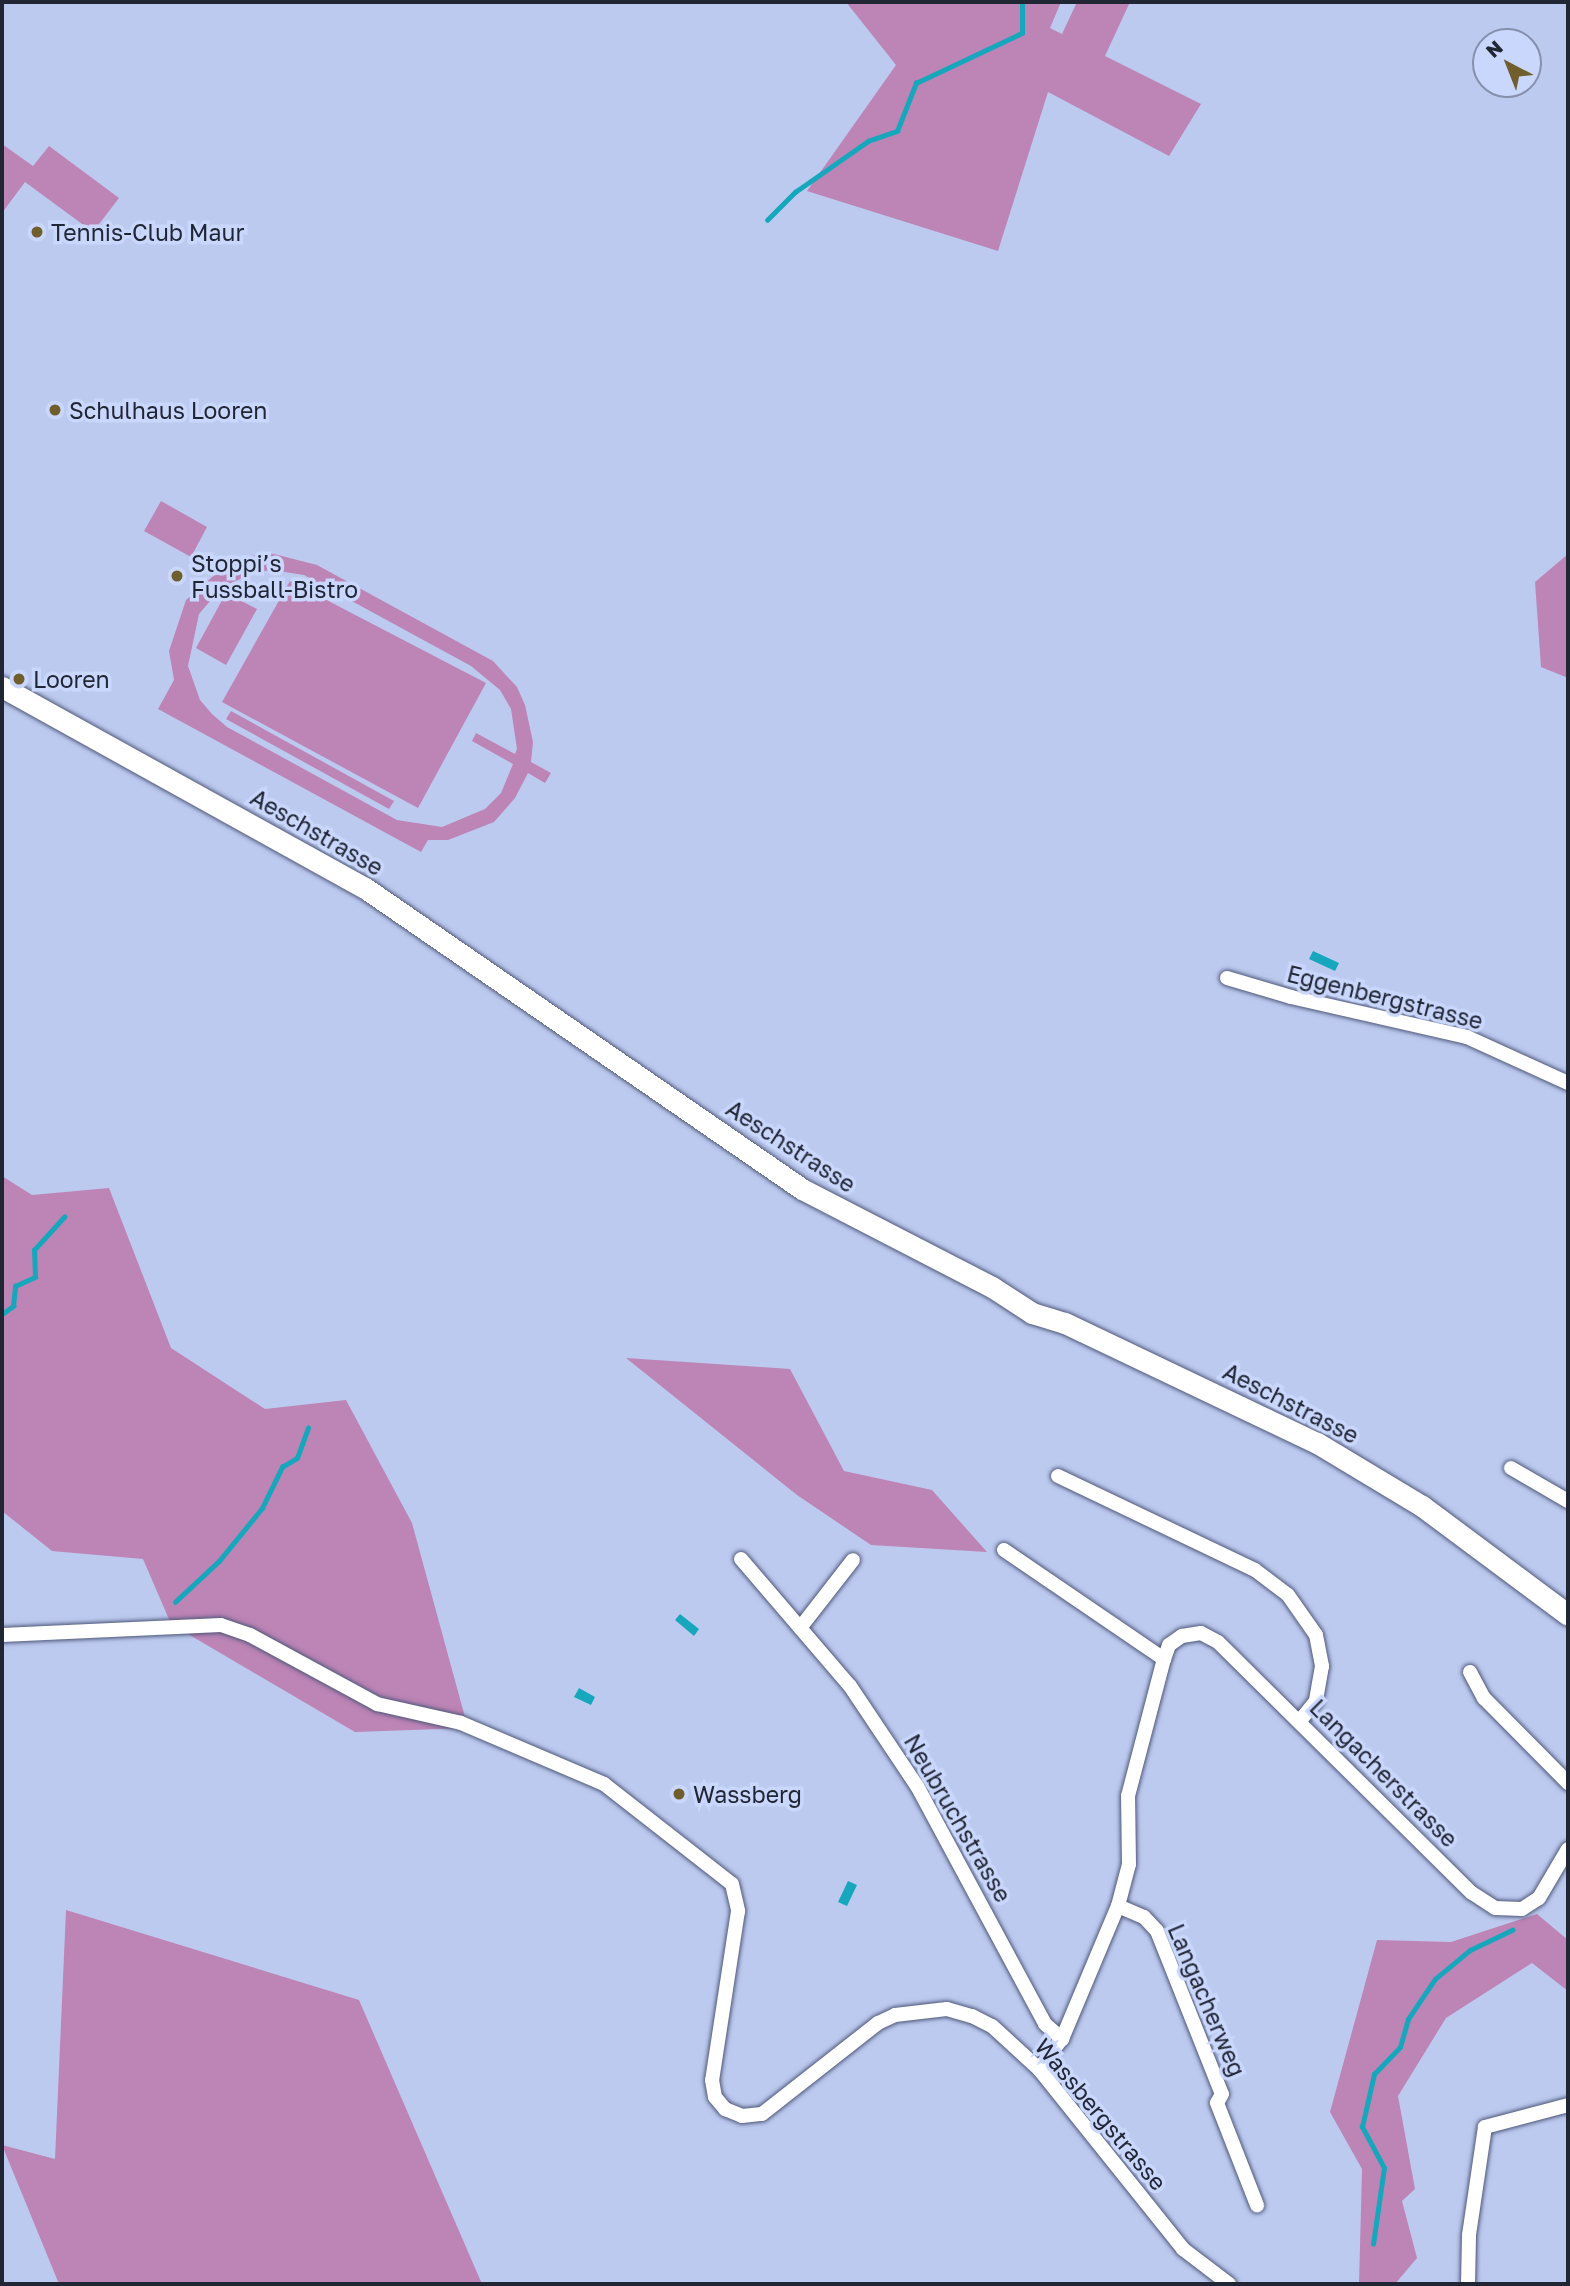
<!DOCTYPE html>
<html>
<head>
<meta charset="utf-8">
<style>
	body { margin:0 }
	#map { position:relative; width:1570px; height:2286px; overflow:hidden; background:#bdcaf0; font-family:"Golos Text",sans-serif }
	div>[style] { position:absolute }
	.green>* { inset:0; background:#bd84b6 }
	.water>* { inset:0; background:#17a7bc }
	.stream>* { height:4.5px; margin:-2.25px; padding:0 2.25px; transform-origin:2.25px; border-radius:2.25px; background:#17a7bc }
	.roads { filter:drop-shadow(0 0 2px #4e5879) drop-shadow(0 0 2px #4e5879) }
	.street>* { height:14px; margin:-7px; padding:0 7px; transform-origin:7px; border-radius:7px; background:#fff }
	.secondary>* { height:21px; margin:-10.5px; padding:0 10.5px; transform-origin:10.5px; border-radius:10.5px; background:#fff }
	.dots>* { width:19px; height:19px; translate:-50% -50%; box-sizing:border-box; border:4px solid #cad7fd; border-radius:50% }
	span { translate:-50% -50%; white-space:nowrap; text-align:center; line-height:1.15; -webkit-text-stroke:7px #cad7fd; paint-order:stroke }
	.poi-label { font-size:23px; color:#212634 }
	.left { translate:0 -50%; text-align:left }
	.street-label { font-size:23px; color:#212634 }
	.frame { position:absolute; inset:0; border:4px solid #212634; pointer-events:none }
	.north { position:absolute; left:1472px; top:28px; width:70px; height:70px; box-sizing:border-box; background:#cad7fd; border:2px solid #8690ad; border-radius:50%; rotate:318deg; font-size:19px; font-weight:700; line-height:28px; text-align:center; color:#212634 }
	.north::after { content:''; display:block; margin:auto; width:24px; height:32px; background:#705f2d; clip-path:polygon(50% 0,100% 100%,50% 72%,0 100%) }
</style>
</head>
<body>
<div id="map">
	<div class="green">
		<div style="clip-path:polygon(846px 2px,1061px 2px,1050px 28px,1062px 34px,1077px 2px,1130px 2px,1105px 56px,1201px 104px,1169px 156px,1048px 92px,998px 251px,807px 191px,896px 65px)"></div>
		<div style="clip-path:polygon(2px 144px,33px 166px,49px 146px,119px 198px,93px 232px,25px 182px,2px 213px)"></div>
		<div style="clip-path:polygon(161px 501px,207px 527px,191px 557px,144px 531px)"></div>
		<div style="clip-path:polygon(evenodd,274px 554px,317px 565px,493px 661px,517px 687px,525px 705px,533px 742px,531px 762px,551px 773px,545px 783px,528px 773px,515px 798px,494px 822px,448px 840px,428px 840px,421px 852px,158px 709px,174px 680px,169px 651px,186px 600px,226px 565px,248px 556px,274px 554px,272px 570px,304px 575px,471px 666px,500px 690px,511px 709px,517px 749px,515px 754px,476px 733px,472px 741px,513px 764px,501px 793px,485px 809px,442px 827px,397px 820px,227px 727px,212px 714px,200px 700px,188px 666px,199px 614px,222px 587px,256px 572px,272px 570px)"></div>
		<div style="clip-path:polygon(1568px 554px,1568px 678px,1541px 667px,1535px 582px)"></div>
		<div style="clip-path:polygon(290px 581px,486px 683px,418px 808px,222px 702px)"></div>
		<div style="clip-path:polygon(226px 593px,257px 609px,226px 665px,196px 648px)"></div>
		<div style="clip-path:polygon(231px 711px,394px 801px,389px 809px,226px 719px)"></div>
		<div style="clip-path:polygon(2px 1176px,32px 1195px,109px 1188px,171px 1348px,265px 1409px,346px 1400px,412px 1523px,468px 1728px,355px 1732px,171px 1624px,143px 1559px,52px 1551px,2px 1511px)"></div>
		<div style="clip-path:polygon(626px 1358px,790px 1369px,844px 1471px,932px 1490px,987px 1552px,871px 1545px,797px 1495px)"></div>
		<div style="clip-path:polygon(66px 1910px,359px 2000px,482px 2284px,59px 2284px,2px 2145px,55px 2159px)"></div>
		<div style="clip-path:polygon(1537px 1914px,1568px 1940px,1568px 1991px,1532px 1963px,1446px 2018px,1398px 2096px,1415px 2189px,1402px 2201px,1417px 2258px,1395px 2284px,1359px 2284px,1362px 2169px,1330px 2112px,1377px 1940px,1451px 1942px)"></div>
	</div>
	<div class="water">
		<div style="clip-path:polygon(1313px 951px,1339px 963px,1335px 971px,1309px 959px)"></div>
		<div style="clip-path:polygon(680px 1614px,699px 1629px,694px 1636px,675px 1620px)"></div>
		<div style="clip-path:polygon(579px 1688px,595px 1697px,591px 1705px,574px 1697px)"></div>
		<div style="clip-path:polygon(848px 1881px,857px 1885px,847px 1906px,838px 1902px)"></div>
	</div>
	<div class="stream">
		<div style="left:767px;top:220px;width:40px;rotate:-45deg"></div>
		<div style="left:795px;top:192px;width:89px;rotate:-34.9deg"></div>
		<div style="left:868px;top:141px;width:31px;rotate:-19deg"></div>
		<div style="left:897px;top:131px;width:52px;rotate:-68.4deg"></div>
		<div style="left:916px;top:83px;width:117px;rotate:-25.3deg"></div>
		<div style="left:1022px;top:33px;width:31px;rotate:-90deg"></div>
		<div style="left:2px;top:1314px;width:14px;rotate:-36deg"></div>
		<div style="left:13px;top:1306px;width:20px;rotate:-84deg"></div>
		<div style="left:15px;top:1286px;width:22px;rotate:-24deg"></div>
		<div style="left:35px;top:1277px;width:27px;rotate:-92deg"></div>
		<div style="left:34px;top:1250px;width:45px;rotate:-47.7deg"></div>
		<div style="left:175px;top:1602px;width:60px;rotate:-43deg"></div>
		<div style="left:219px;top:1561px;width:68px;rotate:-50.9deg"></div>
		<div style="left:262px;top:1508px;width:46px;rotate:-64deg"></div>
		<div style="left:282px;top:1467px;width:17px;rotate:-31deg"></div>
		<div style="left:297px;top:1458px;width:32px;rotate:-70deg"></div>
		<div style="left:1373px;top:2244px;width:77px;rotate:-81.8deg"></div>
		<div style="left:1384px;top:2168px;width:47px;rotate:-118.2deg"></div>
		<div style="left:1362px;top:2127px;width:54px;rotate:-77.2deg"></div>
		<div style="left:1374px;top:2074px;width:37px;rotate:-46deg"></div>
		<div style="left:1400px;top:2047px;width:29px;rotate:-74deg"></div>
		<div style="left:1408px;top:2019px;width:48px;rotate:-56deg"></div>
		<div style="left:1435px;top:1979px;width:45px;rotate:-39.6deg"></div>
		<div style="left:1470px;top:1950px;width:47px;rotate:-25.5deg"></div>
	</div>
	<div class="roads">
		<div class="street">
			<div style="left:1227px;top:978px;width:67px;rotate:16.5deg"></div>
			<div style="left:1291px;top:997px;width:180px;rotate:12.8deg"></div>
			<div style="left:1467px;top:1037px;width:111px;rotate:24.5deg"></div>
			<div style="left:1511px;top:1468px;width:66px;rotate:30.1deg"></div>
			<div style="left:1058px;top:1476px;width:218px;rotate:25.5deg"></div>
			<div style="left:1255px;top:1570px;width:41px;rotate:37.1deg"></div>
			<div style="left:1288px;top:1595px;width:49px;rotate:55deg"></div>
			<div style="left:1316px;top:1635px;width:32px;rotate:79deg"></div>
			<div style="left:1322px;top:1666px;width:36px;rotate:100deg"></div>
			<div style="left:1316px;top:1701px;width:26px;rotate:129deg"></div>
			<div style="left:1004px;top:1550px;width:194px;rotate:34.3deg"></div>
			<div style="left:741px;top:1559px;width:167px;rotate:49.4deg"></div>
			<div style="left:850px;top:1686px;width:120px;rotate:56.2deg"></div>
			<div style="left:917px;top:1786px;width:270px;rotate:61.7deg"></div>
			<div style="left:1045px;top:2024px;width:23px;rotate:41deg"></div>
			<div style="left:800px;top:1628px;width:86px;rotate:-52.1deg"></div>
			<div style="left:2px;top:1635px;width:219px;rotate:-2.6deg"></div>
			<div style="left:221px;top:1625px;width:31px;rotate:19deg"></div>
			<div style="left:250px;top:1635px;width:145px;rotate:28.5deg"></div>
			<div style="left:377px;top:1704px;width:86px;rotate:12.7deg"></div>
			<div style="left:461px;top:1723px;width:155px;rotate:23.1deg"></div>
			<div style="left:604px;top:1784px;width:162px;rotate:38deg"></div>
			<div style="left:732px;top:1884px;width:28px;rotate:77deg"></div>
			<div style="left:738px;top:1911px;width:171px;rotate:98.7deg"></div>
			<div style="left:712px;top:2080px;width:17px;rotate:80deg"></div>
			<div style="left:715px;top:2097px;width:16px;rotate:50deg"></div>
			<div style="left:725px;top:2109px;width:18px;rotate:22deg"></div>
			<div style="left:742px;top:2116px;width:20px;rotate:-6deg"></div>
			<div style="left:762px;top:2114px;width:147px;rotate:-38.1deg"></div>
			<div style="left:878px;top:2023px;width:19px;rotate:-25deg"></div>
			<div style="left:895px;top:2015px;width:52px;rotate:-6.6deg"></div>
			<div style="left:947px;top:2009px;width:26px;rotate:16deg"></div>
			<div style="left:972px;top:2016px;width:22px;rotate:27deg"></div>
			<div style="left:992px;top:2026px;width:64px;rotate:42.5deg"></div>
			<div style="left:1039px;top:2069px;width:231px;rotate:51.3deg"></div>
			<div style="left:1183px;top:2249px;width:58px;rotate:37.3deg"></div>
			<div style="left:1470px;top:1672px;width:30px;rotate:62deg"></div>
			<div style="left:1484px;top:1698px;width:120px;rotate:45.3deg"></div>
			<div style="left:1118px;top:1906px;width:28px;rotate:23deg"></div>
			<div style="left:1144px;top:1917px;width:19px;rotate:47deg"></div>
			<div style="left:1157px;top:1931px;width:175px;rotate:68.3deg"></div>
			<div style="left:1222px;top:2094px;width:10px;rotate:119deg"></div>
			<div style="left:1217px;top:2103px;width:110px;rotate:68.6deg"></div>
			<div style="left:1039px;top:2069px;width:38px;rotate:-53deg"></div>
			<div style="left:1062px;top:2039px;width:144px;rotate:-67.2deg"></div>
			<div style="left:1118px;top:1906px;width:43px;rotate:-75.3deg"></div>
			<div style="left:1129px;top:1864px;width:68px;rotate:-90.8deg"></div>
			<div style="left:1128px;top:1796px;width:142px;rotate:-75.3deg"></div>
			<div style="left:1164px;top:1659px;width:15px;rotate:-70deg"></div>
			<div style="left:1169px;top:1645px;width:16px;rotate:-35deg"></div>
			<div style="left:1182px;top:1636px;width:19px;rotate:-9deg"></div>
			<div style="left:1201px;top:1633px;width:19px;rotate:28deg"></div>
			<div style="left:1218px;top:1642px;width:357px;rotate:44.7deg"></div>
			<div style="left:1472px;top:1893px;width:27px;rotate:33deg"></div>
			<div style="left:1495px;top:1908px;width:27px;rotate:2deg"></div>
			<div style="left:1522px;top:1909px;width:20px;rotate:-33deg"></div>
			<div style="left:1539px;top:1898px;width:57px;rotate:-59.4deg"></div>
			<div style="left:1468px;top:2284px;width:49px;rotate:-88.8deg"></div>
			<div style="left:1469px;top:2235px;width:109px;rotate:-81.6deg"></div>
			<div style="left:1485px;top:2127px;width:86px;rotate:-14.8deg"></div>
		</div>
		<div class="secondary">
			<div style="left:2px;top:687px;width:415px;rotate:29deg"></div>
			<div style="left:365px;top:888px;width:531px;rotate:34.56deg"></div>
			<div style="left:802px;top:1189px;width:214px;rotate:27.3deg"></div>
			<div style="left:992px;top:1287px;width:48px;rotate:33deg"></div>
			<div style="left:1032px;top:1313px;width:34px;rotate:17deg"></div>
			<div style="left:1065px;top:1323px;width:279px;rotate:25.5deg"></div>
			<div style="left:1317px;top:1443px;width:122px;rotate:31deg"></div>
			<div style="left:1422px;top:1506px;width:182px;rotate:36.7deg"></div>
		</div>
	</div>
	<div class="dots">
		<div style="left:37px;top:232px;background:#705f2d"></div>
		<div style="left:55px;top:410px;background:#705f2d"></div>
		<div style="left:177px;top:576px;background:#705f2d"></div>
		<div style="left:19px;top:679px;background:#705f2d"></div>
		<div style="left:679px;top:1794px;background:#705f2d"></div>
	</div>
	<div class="poi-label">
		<span class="left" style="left:51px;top:232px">Tennis-Club Maur</span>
		<span class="left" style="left:69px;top:410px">Schulhaus Looren</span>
		<span class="left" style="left:191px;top:576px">Stoppi’s<br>Fussball-Bistro</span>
		<span class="left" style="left:33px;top:679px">Looren</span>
		<span class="left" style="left:693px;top:1794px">Wassberg</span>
	</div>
	<div class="street-label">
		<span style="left:317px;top:832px;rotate:30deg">Aeschstrasse</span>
		<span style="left:1385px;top:997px;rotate:14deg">Eggenbergstrasse</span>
		<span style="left:791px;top:1146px;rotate:33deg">Aeschstrasse</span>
		<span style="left:1291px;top:1403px;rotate:27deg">Aeschstrasse</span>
		<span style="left:1384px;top:1773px;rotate:45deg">Langacherstrasse</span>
		<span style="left:958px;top:1818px;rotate:60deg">Neubruchstrasse</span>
		<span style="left:1207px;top:2000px;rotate:67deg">Langacherweg</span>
		<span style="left:1101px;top:2114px;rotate:50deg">Wassbergstrasse</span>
	</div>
	<div class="frame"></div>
	<div class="north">N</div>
</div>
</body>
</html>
